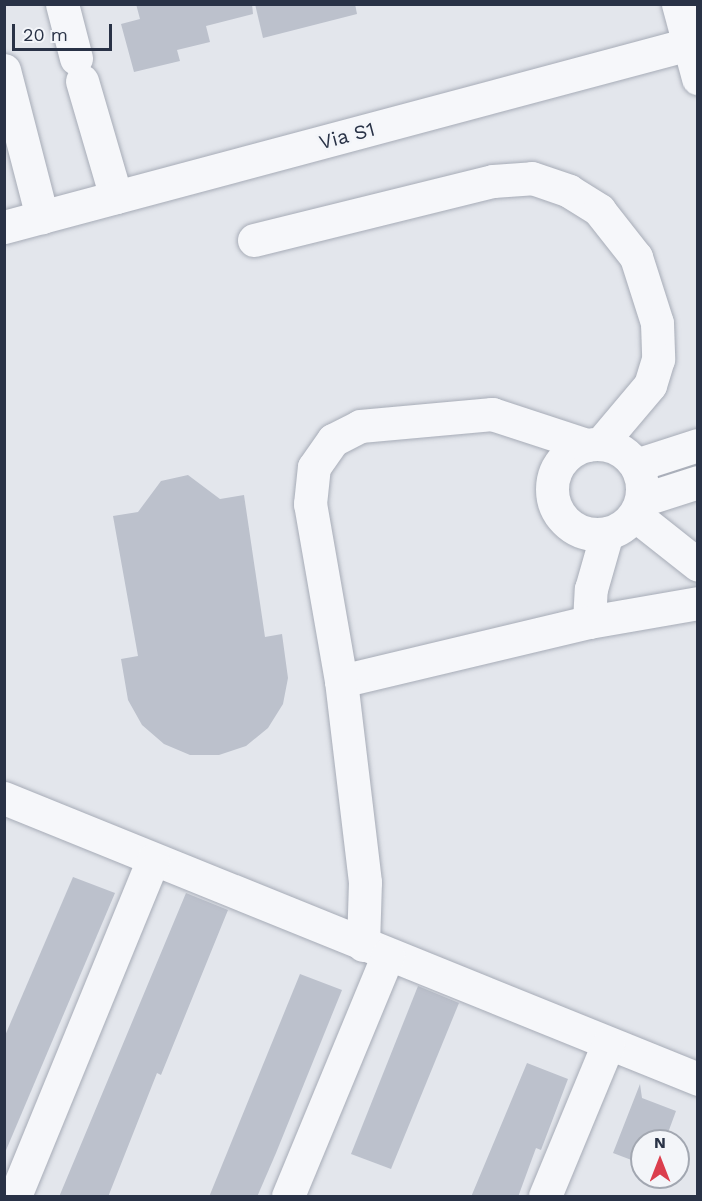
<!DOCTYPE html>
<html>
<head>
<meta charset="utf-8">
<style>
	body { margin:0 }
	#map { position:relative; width:702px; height:1201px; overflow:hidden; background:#e3e6ec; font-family:"Work Sans",sans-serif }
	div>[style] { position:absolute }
	.building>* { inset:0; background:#bcc1cc }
	.roads { filter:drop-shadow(0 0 2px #a7acb7) drop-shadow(0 0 2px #a7acb7) }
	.minor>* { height:33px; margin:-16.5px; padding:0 16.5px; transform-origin:16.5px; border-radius:16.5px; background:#f6f7fa }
	.minor>.ring { margin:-16.5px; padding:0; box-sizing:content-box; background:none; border:33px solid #f6f7fa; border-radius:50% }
	span { translate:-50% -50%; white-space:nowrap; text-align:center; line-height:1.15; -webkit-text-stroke:5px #f3f5f9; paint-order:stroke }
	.street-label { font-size:20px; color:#293246 }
	.frame { position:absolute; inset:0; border:6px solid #293246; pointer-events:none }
	.north { position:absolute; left:630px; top:1129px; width:60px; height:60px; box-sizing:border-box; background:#f3f5f9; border:2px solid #a2a7b1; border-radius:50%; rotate:0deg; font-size:16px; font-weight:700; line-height:24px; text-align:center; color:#293246 }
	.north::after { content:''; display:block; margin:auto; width:21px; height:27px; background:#db3e4d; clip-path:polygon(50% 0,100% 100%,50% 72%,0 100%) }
	.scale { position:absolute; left:12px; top:24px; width:100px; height:27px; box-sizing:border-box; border:3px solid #293246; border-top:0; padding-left:8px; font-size:18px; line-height:21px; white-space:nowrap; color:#293246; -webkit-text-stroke:4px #f3f5f9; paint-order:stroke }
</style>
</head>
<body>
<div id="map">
	<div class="building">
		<div style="clip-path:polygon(136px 4px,252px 4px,253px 14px,206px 26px,210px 42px,177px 50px,180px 61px,134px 72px,121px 24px,140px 19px)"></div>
		<div style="clip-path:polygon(255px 4px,355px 4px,357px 14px,263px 38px)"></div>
		<div style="clip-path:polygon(188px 475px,220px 499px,244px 495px,265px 637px,282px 634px,288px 678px,283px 704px,268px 728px,246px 746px,219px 755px,190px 755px,164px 744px,142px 725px,128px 700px,121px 659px,138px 656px,113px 516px,138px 512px,161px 481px)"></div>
		<div style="clip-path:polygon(73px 877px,115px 893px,4px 1155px,4px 1038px)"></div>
		<div style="clip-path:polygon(186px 893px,228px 910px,161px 1075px,157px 1073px,108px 1197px,59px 1197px)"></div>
		<div style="clip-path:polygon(300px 974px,342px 990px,276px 1153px,257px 1197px,209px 1197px)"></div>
		<div style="clip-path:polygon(418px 986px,459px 1003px,391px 1169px,351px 1154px)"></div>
		<div style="clip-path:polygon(527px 1063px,568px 1079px,541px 1150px,536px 1148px,518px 1197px,471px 1197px)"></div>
		<div style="clip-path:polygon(640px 1084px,642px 1098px,676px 1111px,665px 1141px,642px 1141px,642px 1164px,613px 1153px)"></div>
	</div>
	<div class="roads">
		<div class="minor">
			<div style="left:62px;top:4px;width:56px;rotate:75.5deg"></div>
			<div style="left:678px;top:4px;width:77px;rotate:74.9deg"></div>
			<div style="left:4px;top:70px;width:152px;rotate:75.5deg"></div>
			<div style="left:82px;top:81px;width:121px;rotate:73.7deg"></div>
			<div style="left:4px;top:227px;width:709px;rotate:-14.96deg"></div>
			<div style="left:254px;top:240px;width:246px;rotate:-13.9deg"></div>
			<div style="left:493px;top:181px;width:39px;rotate:-4deg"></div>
			<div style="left:532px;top:178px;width:39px;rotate:19deg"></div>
			<div style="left:569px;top:191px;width:36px;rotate:32deg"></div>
			<div style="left:599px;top:210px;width:60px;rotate:51.8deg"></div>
			<div style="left:636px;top:257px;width:69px;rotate:72.3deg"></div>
			<div style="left:657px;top:323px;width:36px;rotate:88deg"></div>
			<div style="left:658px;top:359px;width:27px;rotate:107deg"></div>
			<div style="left:650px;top:385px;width:76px;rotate:130.2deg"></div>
			<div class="ring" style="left:552px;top:444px;width:57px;height:57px"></div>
			<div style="left:636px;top:465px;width:65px;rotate:-17.9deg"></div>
			<div style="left:642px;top:500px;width:59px;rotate:-17.8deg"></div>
			<div style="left:635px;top:515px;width:80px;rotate:38.4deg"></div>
			<div style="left:589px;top:622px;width:33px;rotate:-87deg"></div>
			<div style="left:591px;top:589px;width:58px;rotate:-74.1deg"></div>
			<div style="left:341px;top:681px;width:255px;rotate:-13.4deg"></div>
			<div style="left:589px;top:622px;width:111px;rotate:-9.9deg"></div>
			<div style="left:4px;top:798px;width:749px;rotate:22.04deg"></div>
			<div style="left:363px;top:945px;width:63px;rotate:-88.2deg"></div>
			<div style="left:365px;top:882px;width:202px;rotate:-96.8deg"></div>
			<div style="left:341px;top:681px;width:180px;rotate:-99.9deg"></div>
			<div style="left:310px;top:504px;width:37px;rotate:-84deg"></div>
			<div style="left:314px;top:467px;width:33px;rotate:-55deg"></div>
			<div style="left:333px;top:440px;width:30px;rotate:-27deg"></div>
			<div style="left:360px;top:426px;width:133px;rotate:-5.2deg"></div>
			<div style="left:492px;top:414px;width:100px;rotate:18.1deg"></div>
			<div style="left:15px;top:1196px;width:363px;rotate:-67.7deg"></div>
			<div style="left:288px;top:1196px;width:261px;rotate:-67.5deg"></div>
			<div style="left:545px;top:1196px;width:165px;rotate:-67.5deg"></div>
		</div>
	</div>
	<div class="street-label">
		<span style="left:347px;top:136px;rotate:-15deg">Via S1</span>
	</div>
	<div class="frame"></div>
	<div class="north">N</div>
	<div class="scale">20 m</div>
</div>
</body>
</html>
